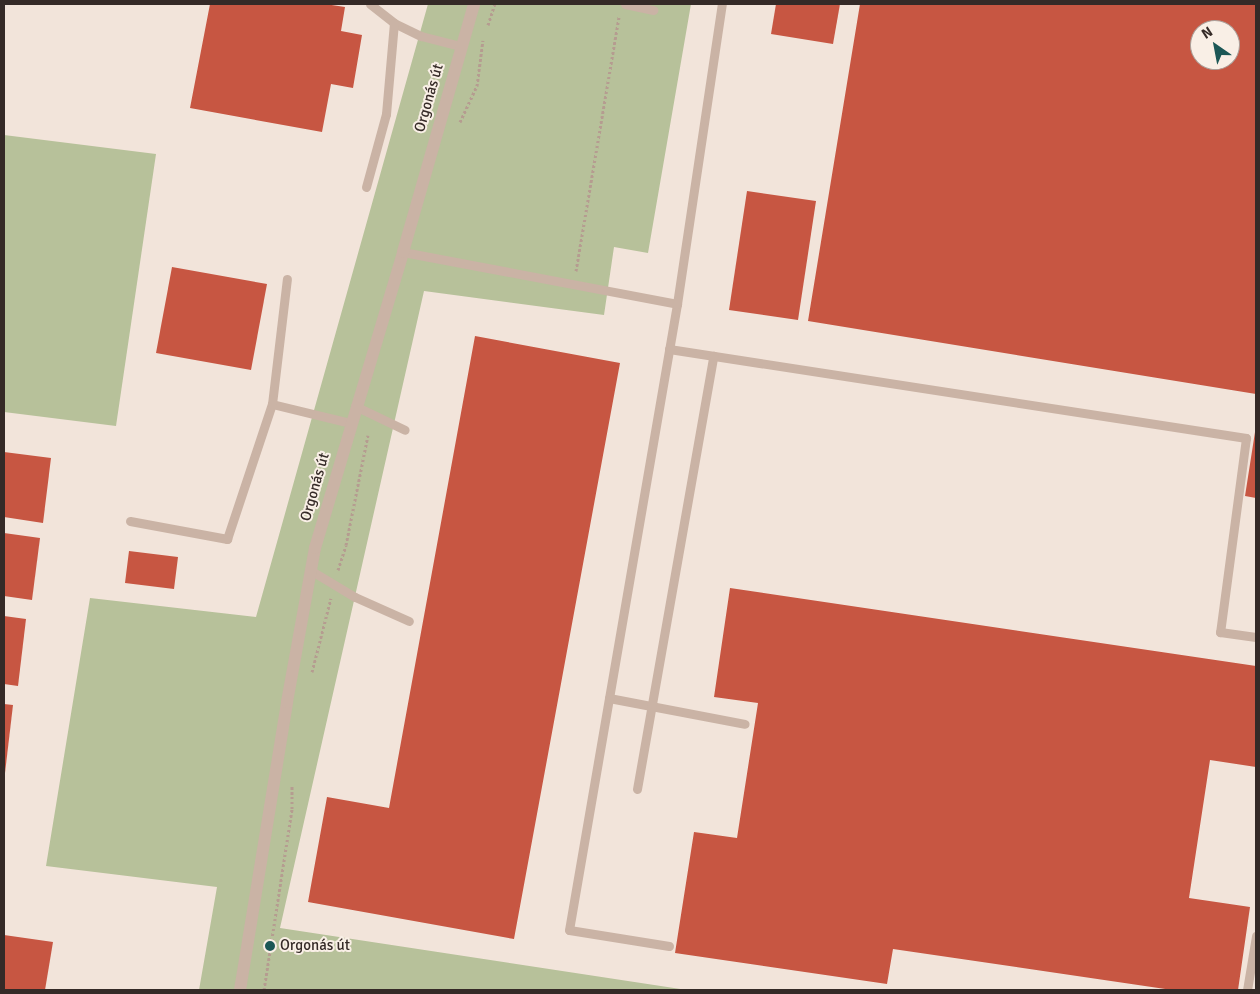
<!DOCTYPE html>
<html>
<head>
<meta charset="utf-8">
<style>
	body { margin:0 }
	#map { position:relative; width:1260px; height:994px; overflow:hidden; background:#f2e4da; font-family:Signika,sans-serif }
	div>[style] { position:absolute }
	.green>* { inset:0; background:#b7c19a }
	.building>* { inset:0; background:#c75642 }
	.path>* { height:3px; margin-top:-1.5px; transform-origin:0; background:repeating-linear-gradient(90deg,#b59c90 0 2.5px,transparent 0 5px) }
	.service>* { height:9px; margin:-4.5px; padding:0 4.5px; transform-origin:4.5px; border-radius:4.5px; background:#cab3a5 }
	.minor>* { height:12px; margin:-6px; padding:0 6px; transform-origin:6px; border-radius:6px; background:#cab3a5 }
	.dots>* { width:14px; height:14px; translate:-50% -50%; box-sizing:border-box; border:2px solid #f9efe6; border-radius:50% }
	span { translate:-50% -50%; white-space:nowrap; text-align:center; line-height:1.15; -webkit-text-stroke:4px #f9efe6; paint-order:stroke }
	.street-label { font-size:15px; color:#352a27 }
	.poi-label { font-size:15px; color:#352a27 }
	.left { translate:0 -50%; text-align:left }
	.frame { position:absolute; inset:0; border:5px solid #352a27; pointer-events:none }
	.north { position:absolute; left:1190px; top:20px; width:50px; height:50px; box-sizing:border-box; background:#f9efe6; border:1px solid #aba09a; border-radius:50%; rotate:327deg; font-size:14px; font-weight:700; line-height:20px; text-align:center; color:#352a27 }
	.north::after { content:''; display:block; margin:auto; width:18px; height:22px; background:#1c5756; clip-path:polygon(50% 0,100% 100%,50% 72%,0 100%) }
</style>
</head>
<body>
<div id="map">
	<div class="green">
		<div style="clip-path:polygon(428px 4px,691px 4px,648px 253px,614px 247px,604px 315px,424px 291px,280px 928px,687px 990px,199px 990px,217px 887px,46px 866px,90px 598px,256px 617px)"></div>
		<div style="clip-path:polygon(4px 135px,156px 154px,116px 426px,4px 412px)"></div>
	</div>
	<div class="building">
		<div style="clip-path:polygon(210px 4px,325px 4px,345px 7px,341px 31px,362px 35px,353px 88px,331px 84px,322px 132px,190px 108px)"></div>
		<div style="clip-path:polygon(776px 4px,840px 4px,833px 44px,771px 34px)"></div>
		<div style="clip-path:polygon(evenodd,860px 4px,1256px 4px,1256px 394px,808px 321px,860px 4px,1200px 30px,1230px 30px,1230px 60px,1200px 60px,1200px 30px)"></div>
		<div style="clip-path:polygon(747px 191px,816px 201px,798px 320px,729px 310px)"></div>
		<div style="clip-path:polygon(172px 267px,267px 284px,251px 370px,156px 353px)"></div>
		<div style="clip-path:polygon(475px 336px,620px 363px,514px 939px,308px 902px,327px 797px,389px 808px)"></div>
		<div style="clip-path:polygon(1255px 432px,1256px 433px,1256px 498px,1245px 496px)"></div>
		<div style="clip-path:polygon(4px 452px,51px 458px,43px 523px,4px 517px)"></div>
		<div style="clip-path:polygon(4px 533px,40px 538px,32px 600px,4px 596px)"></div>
		<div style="clip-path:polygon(129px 551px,178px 557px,174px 589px,125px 583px)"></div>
		<div style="clip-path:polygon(730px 588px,1256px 666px,1256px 767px,1210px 760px,1189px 898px,1250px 907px,1238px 990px,1172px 990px,893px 949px,887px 984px,675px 953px,694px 832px,737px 838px,758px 703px,714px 697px)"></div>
		<div style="clip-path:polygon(4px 616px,26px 619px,18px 686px,4px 684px)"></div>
		<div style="clip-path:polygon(4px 704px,13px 705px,5px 773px,4px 773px)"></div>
		<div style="clip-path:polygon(4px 935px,53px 942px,45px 990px,4px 990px)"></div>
	</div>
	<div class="path">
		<div style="left:488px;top:25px;width:22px;rotate:-72deg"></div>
		<div style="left:460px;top:122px;width:40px;rotate:-65deg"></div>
		<div style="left:477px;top:86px;width:46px;rotate:-82.6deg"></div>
		<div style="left:576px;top:271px;width:259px;rotate:-80.4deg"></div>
		<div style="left:338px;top:570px;width:26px;rotate:-72deg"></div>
		<div style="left:346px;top:545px;width:112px;rotate:-78.7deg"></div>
		<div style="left:312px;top:672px;width:76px;rotate:-75.6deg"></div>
		<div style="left:264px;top:990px;width:183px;rotate:-81.2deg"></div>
		<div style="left:292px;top:809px;width:23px;rotate:-90deg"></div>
	</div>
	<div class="service">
		<div style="left:370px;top:4px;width:31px;rotate:38deg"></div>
		<div style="left:394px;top:23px;width:30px;rotate:26deg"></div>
		<div style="left:421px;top:36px;width:40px;rotate:14.4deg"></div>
		<div style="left:625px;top:4px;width:29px;rotate:12deg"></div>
		<div style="left:366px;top:187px;width:76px;rotate:-74.7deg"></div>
		<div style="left:386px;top:114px;width:91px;rotate:-85deg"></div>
		<div style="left:403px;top:252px;width:279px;rotate:10.7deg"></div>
		<div style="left:669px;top:349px;width:584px;rotate:8.77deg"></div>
		<div style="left:1246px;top:438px;width:196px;rotate:97.6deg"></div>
		<div style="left:1220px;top:632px;width:36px;rotate:8deg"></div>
		<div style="left:272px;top:404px;width:80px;rotate:13.7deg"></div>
		<div style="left:355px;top:406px;width:55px;rotate:25.6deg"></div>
		<div style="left:130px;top:521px;width:99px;rotate:10.5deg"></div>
		<div style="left:227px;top:539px;width:142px;rotate:-71.6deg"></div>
		<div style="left:272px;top:404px;width:126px;rotate:-83.2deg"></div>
		<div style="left:310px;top:570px;width:52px;rotate:31deg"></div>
		<div style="left:355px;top:597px;width:59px;rotate:24deg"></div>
		<div style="left:609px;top:698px;width:138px;rotate:10.8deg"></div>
		<div style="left:637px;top:789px;width:440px;rotate:-80deg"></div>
		<div style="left:669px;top:946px;width:101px;rotate:-170.9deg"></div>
		<div style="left:569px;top:930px;width:635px;rotate:-80.21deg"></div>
		<div style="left:677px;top:304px;width:303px;rotate:-81.5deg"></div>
		<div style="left:1247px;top:990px;width:55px;rotate:-80.5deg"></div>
	</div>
	<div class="minor">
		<div style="left:240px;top:990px;width:292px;rotate:-80.7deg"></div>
		<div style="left:287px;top:702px;width:157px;rotate:-79.7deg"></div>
		<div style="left:315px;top:548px;width:309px;rotate:-73.4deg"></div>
		<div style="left:403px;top:252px;width:258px;rotate:-74deg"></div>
	</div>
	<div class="dots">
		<div style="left:270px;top:946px;background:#1c5756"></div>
	</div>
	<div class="street-label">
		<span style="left:429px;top:98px;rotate:-74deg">Orgonás út</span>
		<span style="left:315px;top:487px;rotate:-74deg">Orgonás út</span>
	</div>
	<div class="poi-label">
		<span class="left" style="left:280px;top:946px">Orgonás út</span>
	</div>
	<div class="frame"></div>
	<div class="north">N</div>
</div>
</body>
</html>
